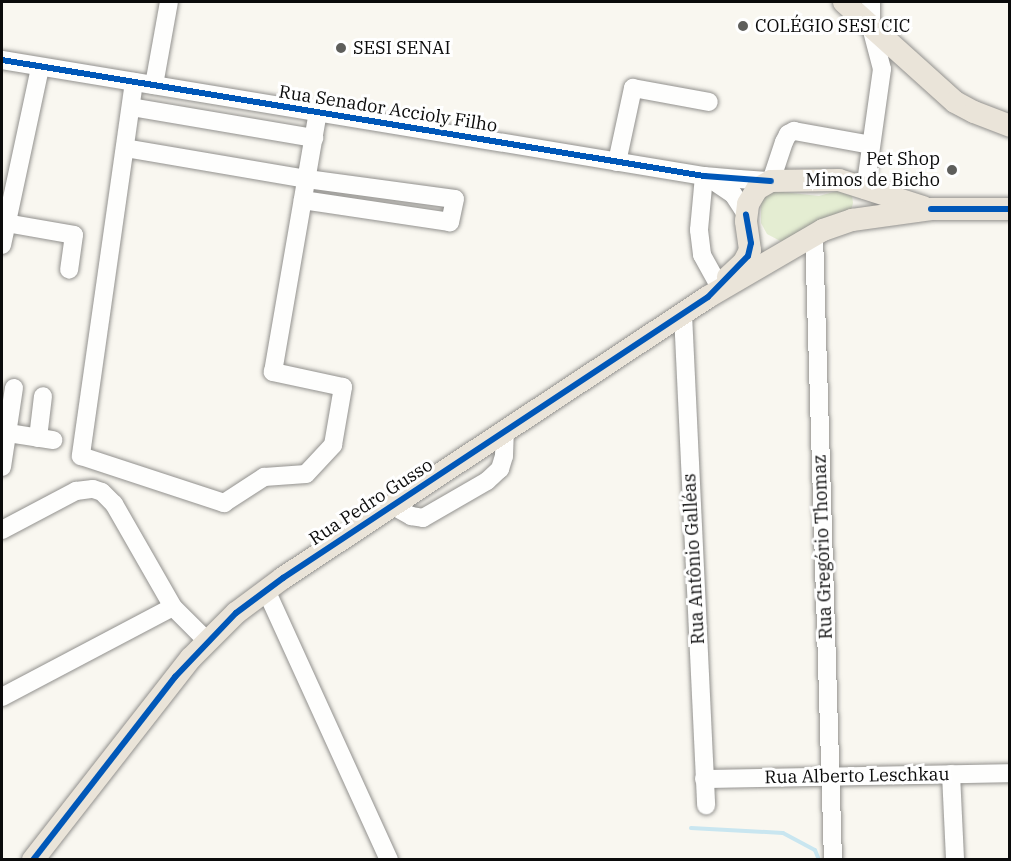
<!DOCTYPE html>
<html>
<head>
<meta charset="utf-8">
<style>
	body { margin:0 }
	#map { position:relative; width:1011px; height:861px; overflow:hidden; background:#f9f7f0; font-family:"IBM Plex Serif",serif }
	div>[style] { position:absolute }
	.green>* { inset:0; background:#e4edd2 }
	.stream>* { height:4px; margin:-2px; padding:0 2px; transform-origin:2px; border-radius:2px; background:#c9e6f0 }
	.roads { filter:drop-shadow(0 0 2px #92918e) drop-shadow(0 0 2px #92918e) }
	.minor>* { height:18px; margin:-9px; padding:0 9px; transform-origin:9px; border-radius:9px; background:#fefefd }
	.major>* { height:22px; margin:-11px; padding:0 11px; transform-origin:11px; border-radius:11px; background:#eae4d9 }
	.cycleway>* { height:6px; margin:-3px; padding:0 3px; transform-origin:3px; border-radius:3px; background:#0057b8 }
	.dots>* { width:16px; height:16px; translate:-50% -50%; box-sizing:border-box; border:3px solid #fff; border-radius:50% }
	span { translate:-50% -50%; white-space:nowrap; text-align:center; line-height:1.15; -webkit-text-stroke:6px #fff; paint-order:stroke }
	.poi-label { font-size:18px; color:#0b0b0b }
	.left { translate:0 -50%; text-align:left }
	.right { translate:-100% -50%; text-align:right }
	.street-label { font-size:18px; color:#0b0b0b }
	.frame { position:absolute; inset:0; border:3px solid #0b0b0b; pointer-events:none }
</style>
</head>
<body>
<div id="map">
	<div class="green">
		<div style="clip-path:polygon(774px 191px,819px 196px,837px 191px,852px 196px,853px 203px,851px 211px,784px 243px,767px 234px,761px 223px,761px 203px,764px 197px)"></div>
	</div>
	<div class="stream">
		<div style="left:691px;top:828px;width:92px;rotate:3.1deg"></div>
		<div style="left:783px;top:833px;width:36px;rotate:28deg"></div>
		<div style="left:815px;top:850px;width:11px;rotate:68deg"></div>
	</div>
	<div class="roads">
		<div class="minor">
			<div style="left:2px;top:60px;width:712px;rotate:9.38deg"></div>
			<div style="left:704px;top:176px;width:35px;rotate:5deg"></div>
			<div style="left:739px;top:179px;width:32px;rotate:4deg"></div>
			<div style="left:771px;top:181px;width:41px;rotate:-71.6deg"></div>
			<div style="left:784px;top:142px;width:9px;rotate:-63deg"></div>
			<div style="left:788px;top:134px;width:7px;rotate:-27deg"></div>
			<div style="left:794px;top:131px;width:78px;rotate:10.3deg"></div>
			<div style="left:134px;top:82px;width:378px;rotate:98.1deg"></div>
			<div style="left:81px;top:456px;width:151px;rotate:18.2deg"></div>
			<div style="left:224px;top:503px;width:48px;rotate:-33deg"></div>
			<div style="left:264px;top:477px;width:42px;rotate:-4.1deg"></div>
			<div style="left:306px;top:474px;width:40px;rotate:-47deg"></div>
			<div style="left:333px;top:445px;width:59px;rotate:-80.2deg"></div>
			<div style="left:343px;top:387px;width:72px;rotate:-167.9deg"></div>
			<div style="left:273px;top:372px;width:264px;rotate:-80.2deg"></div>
			<div style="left:154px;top:85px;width:84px;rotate:-79.8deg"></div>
			<div style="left:131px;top:107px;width:186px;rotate:9.6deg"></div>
			<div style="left:125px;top:148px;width:185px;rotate:9.7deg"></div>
			<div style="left:307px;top:179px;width:149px;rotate:7.7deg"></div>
			<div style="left:455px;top:199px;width:24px;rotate:102deg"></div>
			<div style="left:450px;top:222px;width:149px;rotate:-171.5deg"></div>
			<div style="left:617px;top:162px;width:76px;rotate:-77.8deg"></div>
			<div style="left:633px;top:88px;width:77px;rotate:10.4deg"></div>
			<div style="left:704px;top:176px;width:54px;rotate:95.3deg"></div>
			<div style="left:699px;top:230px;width:25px;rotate:83deg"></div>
			<div style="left:702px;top:255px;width:35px;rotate:61deg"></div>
			<div style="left:709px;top:178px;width:29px;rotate:34deg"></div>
			<div style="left:733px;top:194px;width:24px;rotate:57deg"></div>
			<div style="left:865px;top:190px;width:122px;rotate:-82deg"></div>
			<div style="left:882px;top:69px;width:43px;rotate:-104.7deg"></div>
			<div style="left:871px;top:27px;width:25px;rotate:-90deg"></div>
			<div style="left:6px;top:223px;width:69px;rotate:10deg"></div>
			<div style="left:74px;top:235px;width:35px;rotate:98deg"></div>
			<div style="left:814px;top:235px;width:625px;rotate:88.26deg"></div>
			<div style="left:2px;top:245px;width:182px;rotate:-77.9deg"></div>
			<div style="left:683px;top:314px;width:492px;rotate:87.3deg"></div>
			<div style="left:2px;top:432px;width:52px;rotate:8.9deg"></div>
			<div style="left:38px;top:438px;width:42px;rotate:-83.2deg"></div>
			<div style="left:2px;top:467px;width:80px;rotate:-81.4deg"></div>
			<div style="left:393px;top:506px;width:21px;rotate:29deg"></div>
			<div style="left:411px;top:516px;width:12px;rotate:9deg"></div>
			<div style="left:423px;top:518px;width:74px;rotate:-30deg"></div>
			<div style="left:487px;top:481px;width:18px;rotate:-43deg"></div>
			<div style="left:500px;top:469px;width:14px;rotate:-73deg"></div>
			<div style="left:504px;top:456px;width:25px;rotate:-88deg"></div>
			<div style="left:2px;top:530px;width:84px;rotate:-27.8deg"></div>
			<div style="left:76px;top:491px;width:17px;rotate:-7deg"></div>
			<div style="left:93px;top:489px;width:9px;rotate:18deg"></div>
			<div style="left:102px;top:492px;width:17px;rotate:45deg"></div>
			<div style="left:114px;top:504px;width:119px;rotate:60.2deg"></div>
			<div style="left:173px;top:607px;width:48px;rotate:45deg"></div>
			<div style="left:266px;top:590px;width:297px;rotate:65.5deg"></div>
			<div style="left:2px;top:697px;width:193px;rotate:-27.8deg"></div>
			<div style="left:951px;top:774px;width:86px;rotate:87.3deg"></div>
			<div style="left:704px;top:779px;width:306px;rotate:-1.1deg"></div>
		</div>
		<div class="major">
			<div style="left:844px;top:2px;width:149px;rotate:42deg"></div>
			<div style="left:955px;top:102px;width:21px;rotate:28deg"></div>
			<div style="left:974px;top:112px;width:39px;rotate:21deg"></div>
			<div style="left:728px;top:277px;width:22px;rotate:-43deg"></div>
			<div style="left:744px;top:262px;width:13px;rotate:-63deg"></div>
			<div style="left:750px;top:250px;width:29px;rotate:-98deg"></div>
			<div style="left:746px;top:221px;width:17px;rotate:-83deg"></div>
			<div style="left:748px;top:204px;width:17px;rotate:-59deg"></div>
			<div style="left:757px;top:189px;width:16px;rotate:-30deg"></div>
			<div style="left:771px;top:181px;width:68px;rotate:-0.8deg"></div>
			<div style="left:839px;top:180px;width:88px;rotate:17.8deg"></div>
			<div style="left:33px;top:860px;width:256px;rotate:-52deg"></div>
			<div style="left:191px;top:658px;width:64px;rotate:-45deg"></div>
			<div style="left:236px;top:613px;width:59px;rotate:-36.7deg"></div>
			<div style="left:283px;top:578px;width:509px;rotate:-33.47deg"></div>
			<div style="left:708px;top:297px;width:133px;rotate:-30.2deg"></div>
			<div style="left:823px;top:230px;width:31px;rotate:-19deg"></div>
			<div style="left:852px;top:220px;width:80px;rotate:-7.9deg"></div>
			<div style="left:931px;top:209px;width:79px"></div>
		</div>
	</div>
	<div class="cycleway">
		<div style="left:2px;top:60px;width:712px;rotate:9.38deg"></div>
		<div style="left:704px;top:176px;width:67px;rotate:4.3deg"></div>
		<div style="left:931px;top:209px;width:79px"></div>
		<div style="left:33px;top:860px;width:232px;rotate:-52.2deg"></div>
		<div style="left:175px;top:677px;width:88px;rotate:-46.4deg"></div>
		<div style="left:236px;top:613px;width:59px;rotate:-36.7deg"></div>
		<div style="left:283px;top:578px;width:509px;rotate:-33.47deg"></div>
		<div style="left:708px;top:297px;width:57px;rotate:-45.7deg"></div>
		<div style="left:748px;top:256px;width:13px;rotate:-77deg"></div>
		<div style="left:751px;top:243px;width:29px;rotate:-100deg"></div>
	</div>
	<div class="dots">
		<div style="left:743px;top:26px;background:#5e5e5b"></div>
		<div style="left:341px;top:48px;background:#5e5e5b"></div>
		<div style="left:952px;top:170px;background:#5e5e5b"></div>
	</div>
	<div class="poi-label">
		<span class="left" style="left:755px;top:26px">COLÉGIO SESI CIC</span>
		<span class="left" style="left:353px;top:48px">SESI SENAI</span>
		<span class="right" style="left:940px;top:170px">Pet Shop<br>Mimos de Bicho</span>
	</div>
	<div class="street-label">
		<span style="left:388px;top:109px;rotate:9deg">Rua Senador Accioly Filho</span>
		<span style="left:371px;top:502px;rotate:-33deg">Rua Pedro Gusso</span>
		<span style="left:823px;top:547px;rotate:-92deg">Rua Gregório Thomaz</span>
		<span style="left:694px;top:559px;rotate:-93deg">Rua Antônio Galléas</span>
		<span style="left:857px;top:776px;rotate:-1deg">Rua Alberto Leschkau</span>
	</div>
	<div class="frame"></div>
</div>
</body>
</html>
